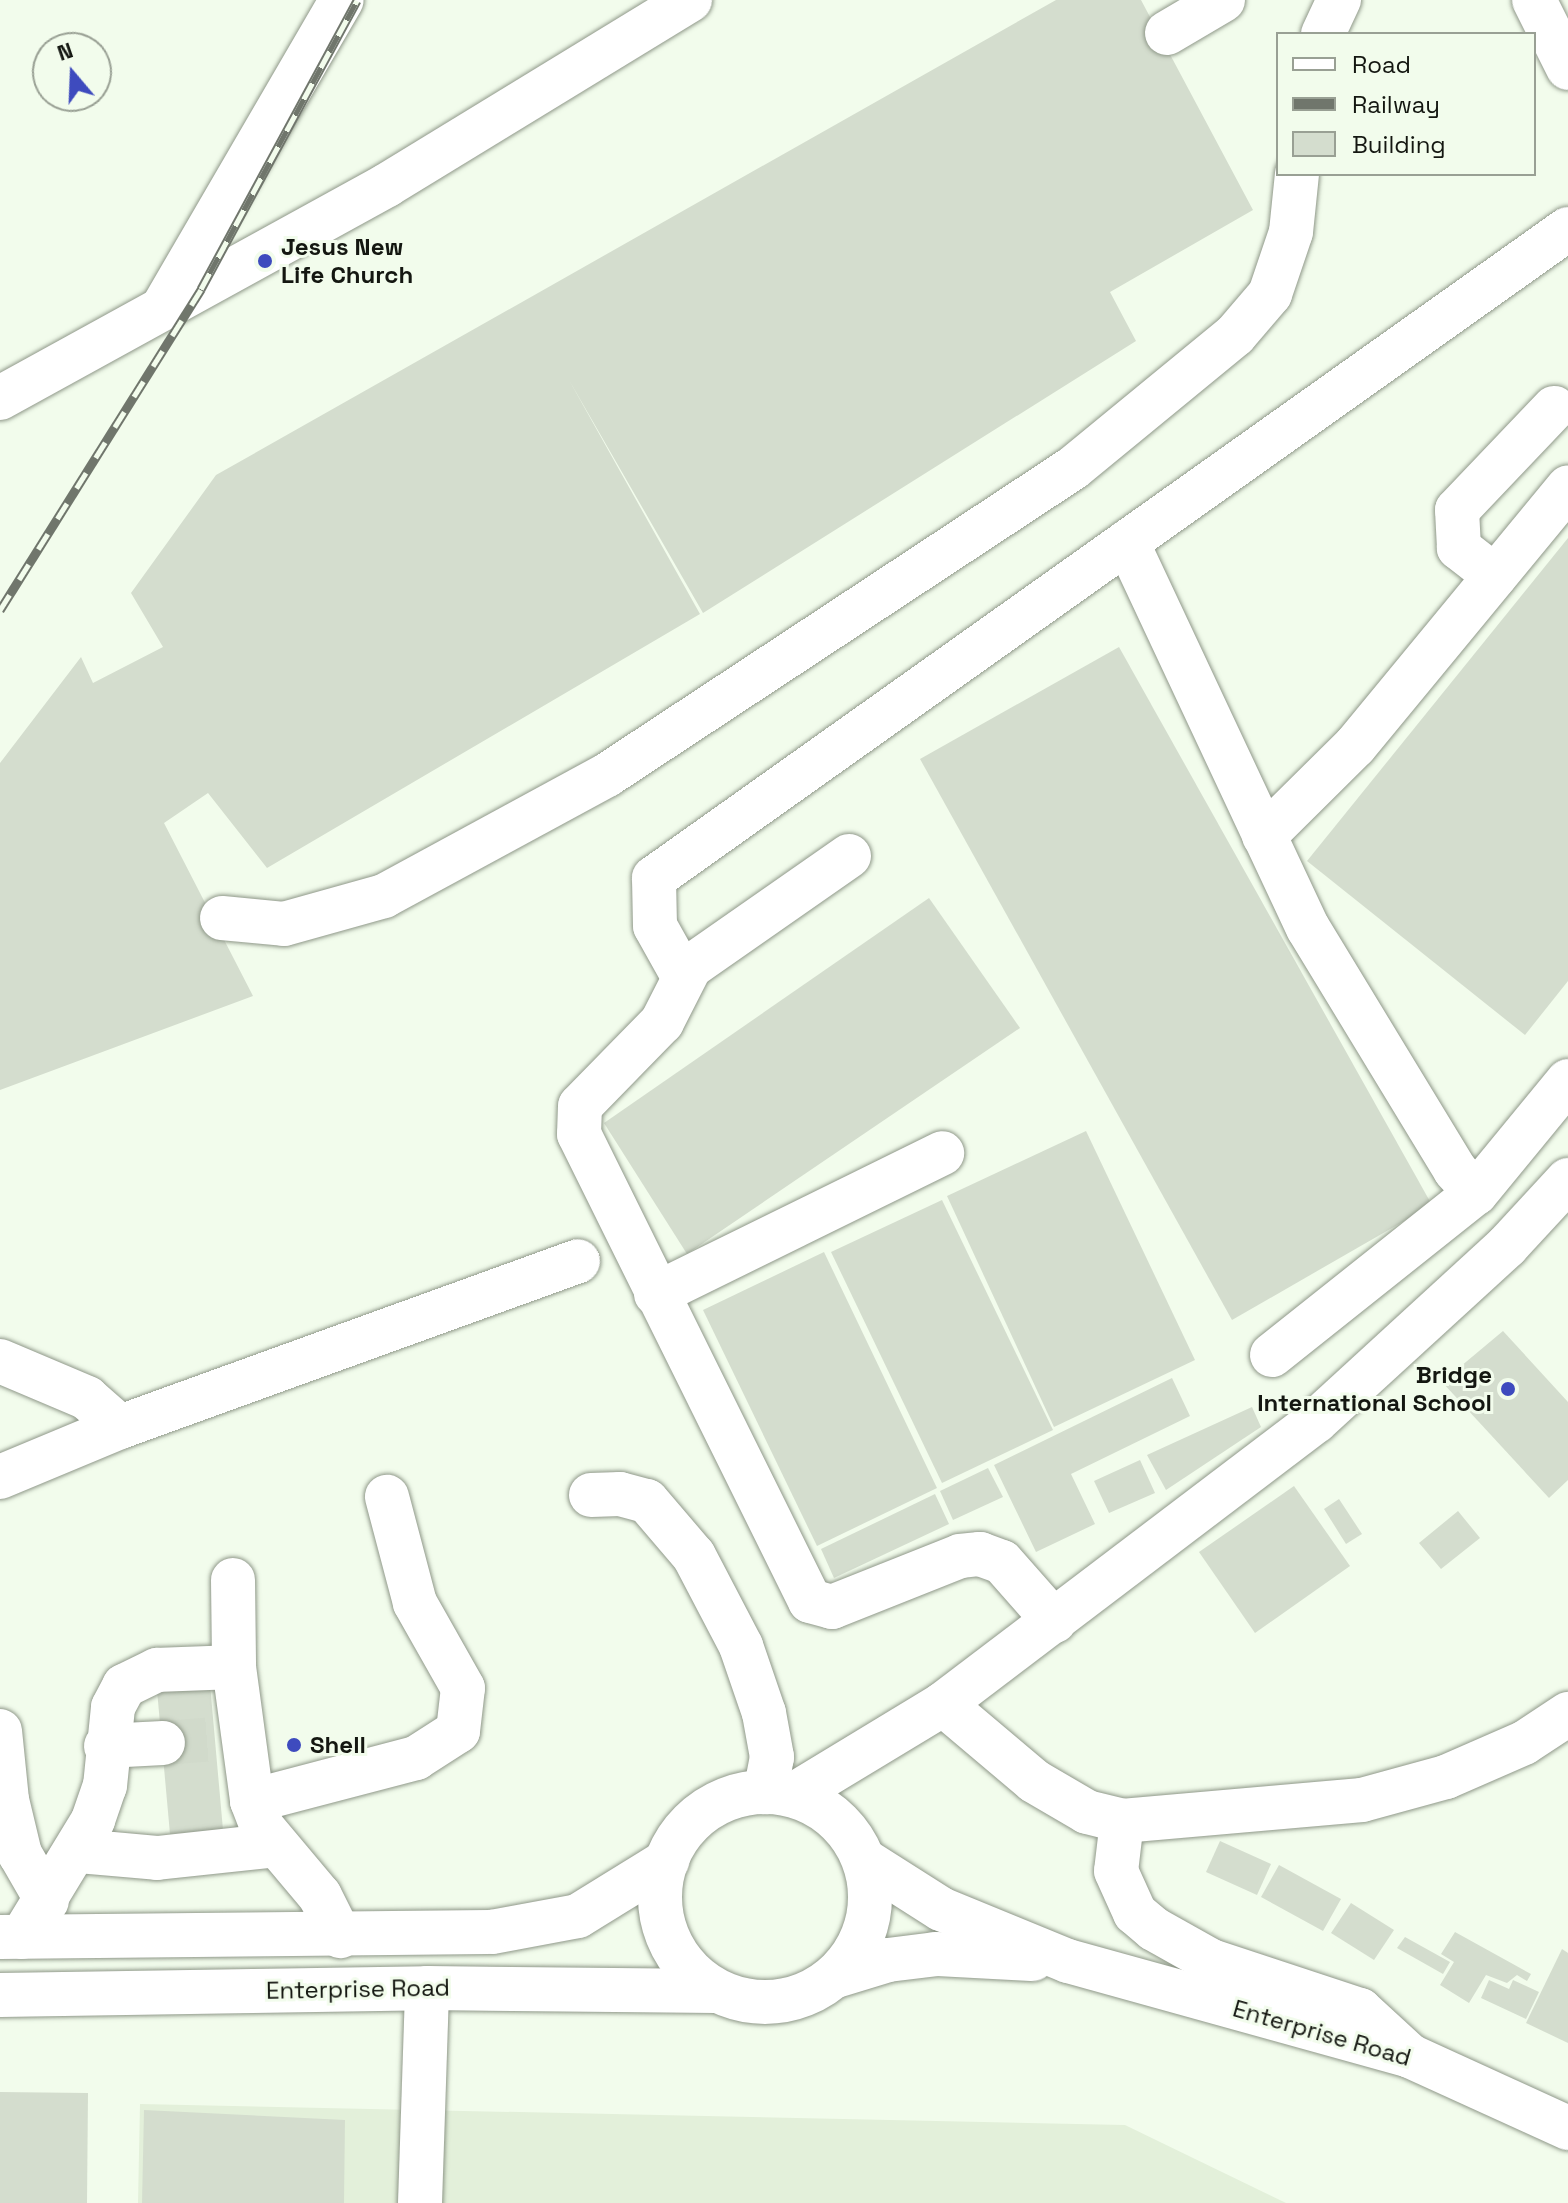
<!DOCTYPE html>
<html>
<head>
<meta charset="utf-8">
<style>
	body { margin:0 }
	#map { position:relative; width:1568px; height:2203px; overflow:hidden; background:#f2fcec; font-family:"Space Grotesk",sans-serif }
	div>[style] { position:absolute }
	.built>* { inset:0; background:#e3f0da }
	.building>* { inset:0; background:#d4ddce }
	.minor-tunnel>* { height:44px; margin-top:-22px; transform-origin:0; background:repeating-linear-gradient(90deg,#d1dacb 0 44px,transparent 0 66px) }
	.roads { filter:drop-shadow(0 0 2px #8f9889) drop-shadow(0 0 2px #8f9889) }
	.minor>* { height:44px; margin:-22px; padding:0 22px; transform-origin:22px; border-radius:22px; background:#fff }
	.major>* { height:44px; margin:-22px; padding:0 22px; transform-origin:22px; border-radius:22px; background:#fff }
	.major>.ring { margin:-22px; padding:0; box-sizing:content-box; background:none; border:44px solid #fff; border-radius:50% }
	.rail>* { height:9px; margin-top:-4.5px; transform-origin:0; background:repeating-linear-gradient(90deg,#f2fcec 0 18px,#70766c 0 36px); box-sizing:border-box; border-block:2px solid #70766c }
	.dots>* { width:22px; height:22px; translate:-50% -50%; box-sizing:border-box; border:4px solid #f2fcec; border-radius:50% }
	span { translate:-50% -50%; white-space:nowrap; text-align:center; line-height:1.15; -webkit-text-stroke:6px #f2fcec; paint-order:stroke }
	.poi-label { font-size:24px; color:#141711; font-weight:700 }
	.left { translate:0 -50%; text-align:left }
	.right { translate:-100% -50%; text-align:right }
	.street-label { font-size:24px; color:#141711 }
	.legend { position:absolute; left:1276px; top:32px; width:260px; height:144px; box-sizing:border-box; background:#f2fcec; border:2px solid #99a094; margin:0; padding:10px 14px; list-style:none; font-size:24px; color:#141711 }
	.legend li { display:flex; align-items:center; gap:16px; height:40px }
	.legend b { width:40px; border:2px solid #99a094 }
	.north { position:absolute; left:32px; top:32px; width:80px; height:80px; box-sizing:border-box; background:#f2fcec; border:2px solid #99a094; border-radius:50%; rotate:341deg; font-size:22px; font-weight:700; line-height:32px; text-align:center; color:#141711 }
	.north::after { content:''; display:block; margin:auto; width:28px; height:36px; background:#3e4bbe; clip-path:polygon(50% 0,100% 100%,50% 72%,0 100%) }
</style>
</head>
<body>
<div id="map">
	<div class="built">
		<div style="clip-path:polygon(140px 2104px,1125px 2125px,1286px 2203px,138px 2203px)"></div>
	</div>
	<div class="building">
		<div style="clip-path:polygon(1056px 0,1141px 0,1253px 210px,1110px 292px,1136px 341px,703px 613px,569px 380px,700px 614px,267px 868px,208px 793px,164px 823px,253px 996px,0 1090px,0 763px,81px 657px,93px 683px,163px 647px,131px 593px,216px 475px)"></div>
		<div style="clip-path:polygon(1568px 538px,1568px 981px,1525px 1035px,1307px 861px)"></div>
		<div style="clip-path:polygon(1119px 647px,1432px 1205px,1232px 1320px,920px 759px)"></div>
		<div style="clip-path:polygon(929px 898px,1020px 1028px,687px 1254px,604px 1123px)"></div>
		<div style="clip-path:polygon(1086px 1131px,1195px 1360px,1054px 1427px,947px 1196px)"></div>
		<div style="clip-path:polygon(942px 1200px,1053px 1430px,942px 1483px,831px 1252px)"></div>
		<div style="clip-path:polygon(824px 1252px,937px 1488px,817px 1546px,703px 1310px)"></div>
		<div style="clip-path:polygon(1503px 1331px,1568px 1402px,1568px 1480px,1549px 1498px,1442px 1382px)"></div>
		<div style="clip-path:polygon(1172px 1378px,1190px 1416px,1071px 1474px,1095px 1524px,1036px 1552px,994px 1465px)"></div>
		<div style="clip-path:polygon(1252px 1407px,1261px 1427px,1166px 1490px,1147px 1455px)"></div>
		<div style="clip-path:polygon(1140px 1460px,1155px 1493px,1109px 1513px,1094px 1481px)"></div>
		<div style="clip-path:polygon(988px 1468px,1003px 1497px,953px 1520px,940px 1491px)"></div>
		<div style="clip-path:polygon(1294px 1486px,1350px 1566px,1255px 1633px,1199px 1552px)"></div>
		<div style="clip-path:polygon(935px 1494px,949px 1524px,834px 1578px,821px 1549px)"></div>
		<div style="clip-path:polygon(1339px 1499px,1362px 1534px,1346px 1544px,1324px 1509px)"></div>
		<div style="clip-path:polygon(1458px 1511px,1480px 1538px,1441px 1569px,1419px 1543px)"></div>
		<div style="clip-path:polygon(209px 1673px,223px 1830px,170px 1834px,156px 1679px)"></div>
		<div style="clip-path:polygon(1220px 1841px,1271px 1864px,1257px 1895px,1206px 1872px)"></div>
		<div style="clip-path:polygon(1279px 1865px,1341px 1899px,1323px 1931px,1261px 1897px)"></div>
		<div style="clip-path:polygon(1351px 1903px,1394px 1930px,1374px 1960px,1331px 1933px)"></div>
		<div style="clip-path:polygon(1455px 1932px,1531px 1974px,1527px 1981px,1517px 1975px,1507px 1983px,1486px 1975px,1469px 2003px,1440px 1985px,1454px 1962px,1441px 1954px)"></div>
		<div style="clip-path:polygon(1405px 1937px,1450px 1962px,1443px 1974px,1397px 1948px)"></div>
		<div style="clip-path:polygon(1562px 1949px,1568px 1953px,1568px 2043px,1526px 2023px)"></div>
		<div style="clip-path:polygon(1489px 1980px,1509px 1989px,1513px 1980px,1539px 1992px,1526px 2019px,1481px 1998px)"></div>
		<div style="clip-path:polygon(0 2092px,88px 2093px,87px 2203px,0 2203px)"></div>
		<div style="clip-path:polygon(144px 2110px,345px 2120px,344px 2203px,142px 2203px)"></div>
	</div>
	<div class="minor-tunnel">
		<div style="left:163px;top:1743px;width:52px;rotate:-4.4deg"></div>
	</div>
	<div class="roads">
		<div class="minor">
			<div style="left:1534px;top:0;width:76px;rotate:63.4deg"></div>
			<div style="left:1167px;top:33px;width:65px;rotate:-30.5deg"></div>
			<div style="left:1323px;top:34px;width:38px;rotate:-65deg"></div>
			<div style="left:163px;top:307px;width:355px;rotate:-59.8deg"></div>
			<div style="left:0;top:398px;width:442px;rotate:-28.8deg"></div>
			<div style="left:387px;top:185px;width:355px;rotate:-31.4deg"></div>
			<div style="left:1127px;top:542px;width:426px;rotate:64.9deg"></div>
			<div style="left:1308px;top:928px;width:283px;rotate:58.7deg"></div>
			<div style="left:1455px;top:1170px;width:31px;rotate:48deg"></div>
			<div style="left:1495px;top:576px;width:46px;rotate:-142.1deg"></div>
			<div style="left:1459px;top:548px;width:38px;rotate:-93deg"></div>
			<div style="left:1457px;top:510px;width:141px;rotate:-46.4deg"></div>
			<div style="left:1264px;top:836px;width:128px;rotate:-44.7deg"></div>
			<div style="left:1355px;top:746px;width:335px;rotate:-50.5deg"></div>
			<div style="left:849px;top:856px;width:194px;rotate:145.1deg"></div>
			<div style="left:690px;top:967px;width:62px;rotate:117deg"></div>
			<div style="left:662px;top:1022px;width:117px;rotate:134.3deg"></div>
			<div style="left:580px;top:1106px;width:28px;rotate:92deg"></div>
			<div style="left:579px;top:1134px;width:521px;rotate:63.68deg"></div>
			<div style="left:810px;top:1601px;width:23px;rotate:15deg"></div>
			<div style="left:832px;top:1607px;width:138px;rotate:-21.7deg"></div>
			<div style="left:960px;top:1556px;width:20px;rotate:-6deg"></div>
			<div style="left:980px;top:1554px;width:23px;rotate:20deg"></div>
			<div style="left:1002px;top:1562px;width:79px;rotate:48.6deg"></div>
			<div style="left:222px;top:918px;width:62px;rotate:5.5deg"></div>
			<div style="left:284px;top:924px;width:104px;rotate:-15.6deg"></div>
			<div style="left:384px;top:896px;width:254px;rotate:-28.5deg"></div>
			<div style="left:607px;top:775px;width:558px;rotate:-33.38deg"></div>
			<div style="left:1073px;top:468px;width:210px;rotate:-39.4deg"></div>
			<div style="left:1235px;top:335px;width:54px;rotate:-49.5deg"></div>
			<div style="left:1270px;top:294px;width:65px;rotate:-71.3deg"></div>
			<div style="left:1291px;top:232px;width:58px;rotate:-84.1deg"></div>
			<div style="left:683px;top:976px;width:57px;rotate:-119.2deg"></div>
			<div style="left:655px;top:926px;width:48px;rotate:-91.2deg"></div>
			<div style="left:654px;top:878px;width:1121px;rotate:-35.38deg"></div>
			<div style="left:656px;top:1294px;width:319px;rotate:-26.2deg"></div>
			<div style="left:1272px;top:1355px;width:260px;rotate:-38.5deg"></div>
			<div style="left:1476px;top:1193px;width:145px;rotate:-50.6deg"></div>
			<div style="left:0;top:1361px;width:95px;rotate:23deg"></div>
			<div style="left:87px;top:1398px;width:44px;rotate:41.3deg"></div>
			<div style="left:0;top:1477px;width:130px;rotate:-22.6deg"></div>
			<div style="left:120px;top:1427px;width:487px;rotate:-19.9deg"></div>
			<div style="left:591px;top:1495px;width:29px;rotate:-2deg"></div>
			<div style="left:620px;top:1494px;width:28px;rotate:15deg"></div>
			<div style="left:647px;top:1501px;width:72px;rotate:49.5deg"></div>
			<div style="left:694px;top:1556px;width:102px;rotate:62.4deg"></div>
			<div style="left:741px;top:1646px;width:71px;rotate:71.1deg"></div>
			<div style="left:764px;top:1713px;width:45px;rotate:79.7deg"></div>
			<div style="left:772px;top:1757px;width:36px;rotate:101deg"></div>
			<div style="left:233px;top:1580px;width:87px;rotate:89.3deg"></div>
			<div style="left:234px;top:1667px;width:135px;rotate:82.3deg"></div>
			<div style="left:252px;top:1801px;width:28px;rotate:69deg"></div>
			<div style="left:262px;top:1827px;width:90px;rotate:50deg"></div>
			<div style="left:320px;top:1896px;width:45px;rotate:63.4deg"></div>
			<div style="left:943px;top:1704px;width:119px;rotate:40.2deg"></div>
			<div style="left:1034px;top:1781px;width:61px;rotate:30.3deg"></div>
			<div style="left:1087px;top:1812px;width:36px;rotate:14deg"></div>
			<div style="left:1122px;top:1821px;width:241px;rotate:-5deg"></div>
			<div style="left:1362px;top:1800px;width:87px;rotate:-15.3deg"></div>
			<div style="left:1446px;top:1777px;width:85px;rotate:-23.6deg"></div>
			<div style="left:1524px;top:1743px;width:53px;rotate:-33.4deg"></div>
			<div style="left:0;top:1731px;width:69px;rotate:84.2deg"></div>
			<div style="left:7px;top:1800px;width:56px;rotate:76.5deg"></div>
			<div style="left:20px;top:1854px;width:54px;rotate:60.1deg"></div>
			<div style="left:106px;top:1746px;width:57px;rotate:-3deg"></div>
			<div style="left:793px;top:1795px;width:175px;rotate:-31.2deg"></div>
			<div style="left:943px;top:1704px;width:468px;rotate:-37.2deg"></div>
			<div style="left:1316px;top:1421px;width:259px;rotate:-42.5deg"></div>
			<div style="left:1507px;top:1246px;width:90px;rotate:-47.3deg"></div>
			<div style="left:252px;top:1801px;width:170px;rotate:-14.7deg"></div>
			<div style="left:416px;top:1758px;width:50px;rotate:-32.7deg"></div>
			<div style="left:458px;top:1731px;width:43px;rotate:-83.4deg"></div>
			<div style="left:463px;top:1688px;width:98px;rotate:-119.5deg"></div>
			<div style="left:415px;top:1603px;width:110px;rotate:-104.8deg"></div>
			<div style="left:1122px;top:1821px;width:50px;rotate:96.8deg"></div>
			<div style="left:1116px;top:1871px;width:46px;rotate:65.7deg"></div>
			<div style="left:1135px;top:1913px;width:25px;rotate:40deg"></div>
			<div style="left:1154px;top:1929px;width:65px;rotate:29.3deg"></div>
			<div style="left:1211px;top:1961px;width:157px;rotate:18.2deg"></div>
			<div style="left:1360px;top:2010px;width:68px;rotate:42.6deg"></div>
			<div style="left:79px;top:1851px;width:78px;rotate:5.1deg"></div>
			<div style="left:157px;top:1858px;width:120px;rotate:-6.2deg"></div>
			<div style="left:22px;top:1937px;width:137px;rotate:-58.7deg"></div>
			<div style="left:93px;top:1820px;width:36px;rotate:-71deg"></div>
			<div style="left:105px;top:1786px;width:79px;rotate:-84.2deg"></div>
			<div style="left:113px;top:1707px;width:24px;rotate:-62deg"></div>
			<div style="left:124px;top:1686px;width:37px;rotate:-26deg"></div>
			<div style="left:157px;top:1670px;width:77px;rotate:-2.2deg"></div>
			<div style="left:420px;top:2203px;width:215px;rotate:-88.1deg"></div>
		</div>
		<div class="major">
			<div class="ring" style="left:660px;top:1792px;width:166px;height:166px"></div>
			<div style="left:864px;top:1860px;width:91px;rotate:32.5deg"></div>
			<div style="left:941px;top:1909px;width:137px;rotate:22.3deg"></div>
			<div style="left:1068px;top:1961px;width:355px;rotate:15.5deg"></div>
			<div style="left:1410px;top:2056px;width:174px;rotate:24.5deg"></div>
			<div style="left:0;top:1937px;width:492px;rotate:-0.6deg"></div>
			<div style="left:492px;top:1932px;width:87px;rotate:-10.5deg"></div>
			<div style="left:578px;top:1916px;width:105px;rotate:-31.7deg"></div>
			<div style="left:836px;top:1976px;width:54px;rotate:-17.1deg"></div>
			<div style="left:888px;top:1960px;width:48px;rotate:-7.1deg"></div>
			<div style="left:936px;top:1954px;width:97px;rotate:3deg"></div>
			<div style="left:0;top:1995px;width:427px;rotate:-0.9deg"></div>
			<div style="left:427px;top:1988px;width:289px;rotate:0.6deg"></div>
		</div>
	</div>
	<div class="rail">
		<div style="left:0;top:610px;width:379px;rotate:-57.9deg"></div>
		<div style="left:201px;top:289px;width:328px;rotate:-61.6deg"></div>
	</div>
	<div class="dots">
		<div style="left:265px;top:261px;background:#3e4bbe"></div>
		<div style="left:1508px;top:1389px;background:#3e4bbe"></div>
		<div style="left:294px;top:1745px;background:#3e4bbe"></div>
	</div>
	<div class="poi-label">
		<span class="left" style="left:281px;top:261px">Jesus New<br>Life Church</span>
		<span class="right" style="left:1492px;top:1389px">Bridge<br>International School</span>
		<span class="left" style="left:310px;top:1745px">Shell</span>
	</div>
	<div class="street-label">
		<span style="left:358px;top:1989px;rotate:-1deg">Enterprise Road</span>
		<span style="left:1322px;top:2033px;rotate:16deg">Enterprise Road</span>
	</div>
	<ul class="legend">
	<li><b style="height:10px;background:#fff"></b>Road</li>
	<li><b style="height:10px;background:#70766c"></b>Railway</li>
	<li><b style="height:22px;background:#d4ddce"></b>Building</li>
	</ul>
	<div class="north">N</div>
</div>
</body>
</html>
